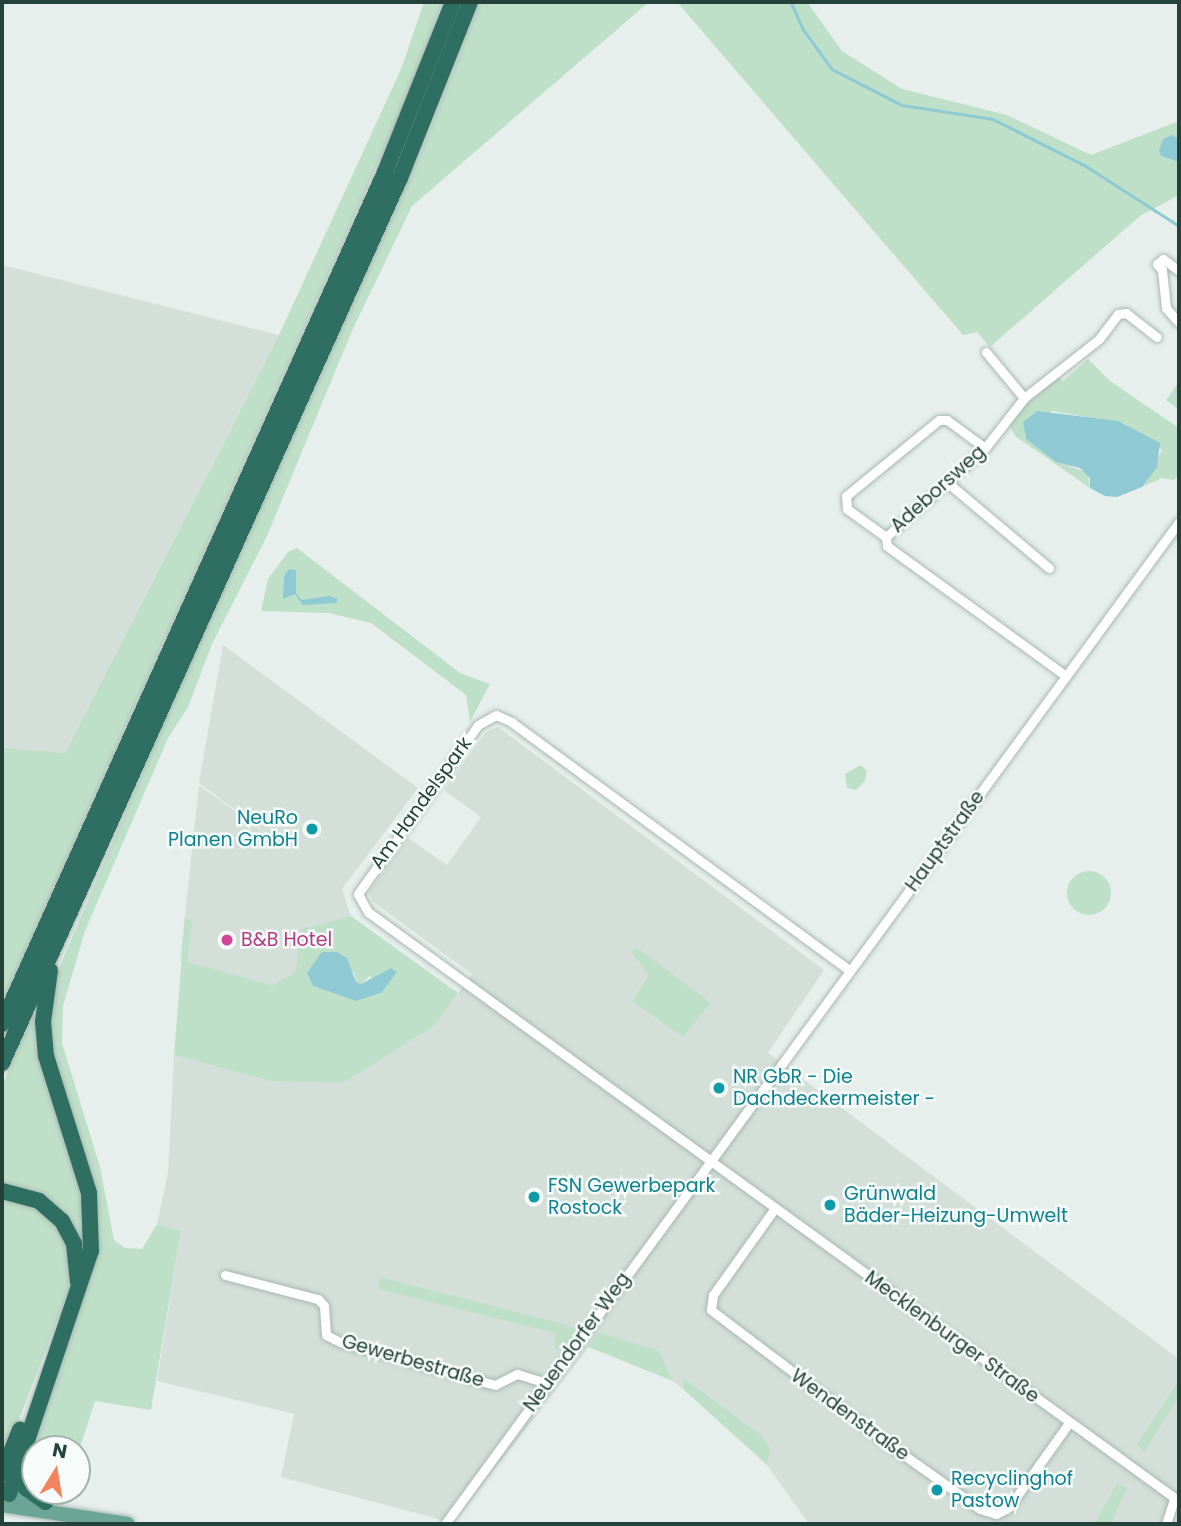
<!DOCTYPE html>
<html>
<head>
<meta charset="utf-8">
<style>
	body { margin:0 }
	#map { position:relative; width:1181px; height:1526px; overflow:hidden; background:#e6efeb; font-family:Poppins,sans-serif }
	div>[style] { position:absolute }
	.built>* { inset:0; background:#d4dfda }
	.green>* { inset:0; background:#bfe0c8 }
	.round { border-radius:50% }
	.water>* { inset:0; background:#8ec9d4 }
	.stream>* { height:2.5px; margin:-1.25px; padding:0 1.25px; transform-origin:1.25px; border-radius:1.25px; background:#8ec9d4 }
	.roads { filter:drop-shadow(0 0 2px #a8b8b2) drop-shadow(0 0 2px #a8b8b2) }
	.street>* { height:9px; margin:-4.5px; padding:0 4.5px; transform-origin:4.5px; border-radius:4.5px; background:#fff }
	.primary>* { height:14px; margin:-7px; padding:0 7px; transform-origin:7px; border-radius:7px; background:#6aa596 }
	.highway>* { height:16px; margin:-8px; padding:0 8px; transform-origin:8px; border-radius:8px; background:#2f6f62 }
	.dots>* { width:19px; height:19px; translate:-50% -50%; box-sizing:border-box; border:4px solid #f7fbf9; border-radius:50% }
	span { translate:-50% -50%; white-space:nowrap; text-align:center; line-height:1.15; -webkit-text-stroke:5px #f7fbf9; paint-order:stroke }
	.street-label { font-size:19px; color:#24423a }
	.culture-label { font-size:19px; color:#0d838f }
	.right { translate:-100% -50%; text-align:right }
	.left { translate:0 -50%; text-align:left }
	.hotel-label { font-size:19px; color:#b23c85 }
	.frame { position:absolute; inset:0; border:4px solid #24423a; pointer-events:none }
	.north { position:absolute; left:21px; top:1435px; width:70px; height:70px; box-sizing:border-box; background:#f7fbf9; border:2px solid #a3b1ad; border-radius:50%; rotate:11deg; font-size:19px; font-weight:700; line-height:28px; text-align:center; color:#24423a }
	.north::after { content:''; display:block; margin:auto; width:24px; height:32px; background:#f4845f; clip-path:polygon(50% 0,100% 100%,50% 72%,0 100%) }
</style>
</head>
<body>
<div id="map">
	<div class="built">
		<div style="clip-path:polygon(2px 265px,279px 335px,65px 753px,65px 800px,2px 945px)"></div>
		<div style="clip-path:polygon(223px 645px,418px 788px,342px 889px,351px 916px,301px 929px,295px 972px,273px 985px,180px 961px,199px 785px,296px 855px,199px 783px)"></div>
		<div style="clip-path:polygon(498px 727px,824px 970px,768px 1053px,1179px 1359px,1179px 1524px,809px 1524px,767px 1465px,729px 1427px,673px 1381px,589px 1347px,453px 1523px,281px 1477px,294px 1414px,157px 1381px,181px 1231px,157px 1224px,168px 1173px,174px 1055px,270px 1081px,434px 1026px,472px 974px,372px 901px,369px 892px,408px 838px,447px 865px,481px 817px,444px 790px,486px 732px)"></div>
	</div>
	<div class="green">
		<div style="clip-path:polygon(424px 2px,442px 2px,415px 80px,2px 1002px,2px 748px,65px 753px,279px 335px,402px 67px)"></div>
		<div style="clip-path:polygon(480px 2px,649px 2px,412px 206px,352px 331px,267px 536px,212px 644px,188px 707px,168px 738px,85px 931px,63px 1006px,62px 1043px,100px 1167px,114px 1240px,125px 1248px,142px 1249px,157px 1224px,181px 1231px,151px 1410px,95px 1401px,77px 1456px,77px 1449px,35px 1449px,35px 1484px,25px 1477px,29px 1441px,96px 1240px,48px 1047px,53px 982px,168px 714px,421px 152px)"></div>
		<div style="clip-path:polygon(677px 2px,807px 2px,842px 51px,902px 89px,1007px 115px,1091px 155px,1179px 121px,1179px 195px,1140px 216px,990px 347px,977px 332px,963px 335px)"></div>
		<div style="clip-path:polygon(1088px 359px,1110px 381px,1179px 428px,1179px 474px,1174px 480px,1162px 478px,1142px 487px,1162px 450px,1125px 424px,1052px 411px,1024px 435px,1062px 463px,1088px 473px,1090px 488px,1015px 436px,1009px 423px,1026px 401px,1058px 376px,1063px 381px)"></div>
		<div style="clip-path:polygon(1179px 382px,1179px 410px,1166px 400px)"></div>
		<div style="clip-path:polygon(297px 548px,460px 673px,490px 684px,470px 722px,466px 695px,371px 623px,329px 613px,261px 611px,268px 579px,288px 552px)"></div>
		<div style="clip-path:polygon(861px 765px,867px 771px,865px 781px,856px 790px,847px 788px,845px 774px)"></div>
		<div class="round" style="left:1067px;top:871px;width:44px;height:44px"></div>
		<div style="clip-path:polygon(evenodd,351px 916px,458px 993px,434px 1026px,343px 1083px,270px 1081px,174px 1055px,185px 918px,192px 921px,187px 962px,273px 985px,295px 972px,301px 929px,351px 916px,354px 972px,356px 982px,361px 984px,370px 976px,381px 993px,356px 1001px,313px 986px,354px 972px)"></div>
		<div style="clip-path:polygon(636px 947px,711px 1003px,683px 1037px,632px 1001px,649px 975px,632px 953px)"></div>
		<div style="clip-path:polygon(43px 993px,41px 1005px,81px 1176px,85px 1269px,73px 1230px,2px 1187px,2px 1085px)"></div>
		<div style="clip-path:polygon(2px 1196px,35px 1204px,64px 1231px,74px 1276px,2px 1464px)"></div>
		<div style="clip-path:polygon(379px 1277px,564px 1324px,579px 1331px,563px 1351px,554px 1348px,555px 1333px,378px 1289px)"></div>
		<div style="clip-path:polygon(597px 1332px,659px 1351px,673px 1381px,589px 1347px)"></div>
		<div style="clip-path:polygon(683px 1378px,761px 1435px,770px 1448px,767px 1465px,684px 1390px)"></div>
		<div style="clip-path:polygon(1179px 1380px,1179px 1396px,1144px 1453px,1137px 1444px)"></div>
		<div style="clip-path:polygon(1117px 1483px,1127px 1488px,1111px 1524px,1094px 1524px)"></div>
	</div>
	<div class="water">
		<div style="clip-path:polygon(1172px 135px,1179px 139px,1179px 162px,1161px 156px,1159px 150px,1163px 139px)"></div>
		<div style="clip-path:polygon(1037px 411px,1118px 421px,1160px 443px,1157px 467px,1142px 487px,1117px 497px,1105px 496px,1090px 488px,1090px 478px,1080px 468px,1056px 462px,1026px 439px,1023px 422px)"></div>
		<div style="clip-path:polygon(289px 569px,296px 570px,296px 593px,302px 600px,329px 596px,338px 599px,336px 603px,303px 605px,295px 594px,283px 599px,284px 576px)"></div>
		<div style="clip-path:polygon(322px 952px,337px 952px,347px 958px,356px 982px,361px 984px,391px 968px,397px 972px,381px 993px,356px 1001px,313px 986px,307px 973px)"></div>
	</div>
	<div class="stream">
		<div style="left:791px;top:2px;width:30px;rotate:66deg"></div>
		<div style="left:803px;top:29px;width:49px;rotate:54.1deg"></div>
		<div style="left:832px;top:69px;width:79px;rotate:27.2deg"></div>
		<div style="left:902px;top:105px;width:92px;rotate:8.7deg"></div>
		<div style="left:993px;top:119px;width:104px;rotate:26.8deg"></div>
		<div style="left:1086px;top:166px;width:111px;rotate:32.8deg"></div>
	</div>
	<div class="roads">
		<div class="street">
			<div style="left:1179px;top:271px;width:20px;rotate:-143deg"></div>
			<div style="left:1163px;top:259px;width:8px;rotate:140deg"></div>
			<div style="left:1157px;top:264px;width:8px;rotate:50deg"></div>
			<div style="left:1162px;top:270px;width:38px;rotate:84deg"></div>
			<div style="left:1166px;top:308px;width:20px;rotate:49deg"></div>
			<div style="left:986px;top:352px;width:60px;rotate:50.4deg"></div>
			<div style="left:948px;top:483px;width:132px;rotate:40.1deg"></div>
			<div style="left:886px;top:537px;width:133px;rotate:-42deg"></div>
			<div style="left:985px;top:448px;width:63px;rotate:-52deg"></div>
			<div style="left:1024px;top:398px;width:95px;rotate:-38.2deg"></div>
			<div style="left:1099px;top:339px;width:31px;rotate:-53deg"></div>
			<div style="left:1118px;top:314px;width:8px;rotate:-7deg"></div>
			<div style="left:1126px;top:313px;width:39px;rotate:38deg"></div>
			<div style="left:886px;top:537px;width:48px;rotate:-144.3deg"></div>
			<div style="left:847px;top:509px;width:13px;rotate:-94deg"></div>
			<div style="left:846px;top:496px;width:120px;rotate:-39.3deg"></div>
			<div style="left:939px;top:420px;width:8px"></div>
			<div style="left:947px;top:420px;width:47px;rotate:36.4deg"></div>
			<div style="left:886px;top:537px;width:9px;rotate:84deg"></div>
			<div style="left:887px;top:546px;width:221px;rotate:36deg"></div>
			<div style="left:849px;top:970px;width:418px;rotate:-143.7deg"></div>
			<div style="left:512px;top:722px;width:17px;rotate:-156deg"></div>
			<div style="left:496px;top:715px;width:21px;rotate:151deg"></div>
			<div style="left:478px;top:725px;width:207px;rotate:125.4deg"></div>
			<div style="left:358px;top:894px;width:21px;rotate:61deg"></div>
			<div style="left:368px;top:912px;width:1002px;rotate:35.99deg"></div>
			<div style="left:775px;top:1208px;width:107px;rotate:125.5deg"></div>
			<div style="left:713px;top:1295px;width:15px;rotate:98deg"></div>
			<div style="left:711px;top:1310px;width:221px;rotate:37.1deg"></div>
			<div style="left:887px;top:1443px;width:114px;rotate:35.4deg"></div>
			<div style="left:980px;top:1509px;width:17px;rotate:17deg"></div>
			<div style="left:996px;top:1514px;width:15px;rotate:-28deg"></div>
			<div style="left:1009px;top:1507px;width:103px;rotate:-54.5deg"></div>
			<div style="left:225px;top:1275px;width:96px;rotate:14.5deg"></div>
			<div style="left:318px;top:1299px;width:9px;rotate:49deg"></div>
			<div style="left:324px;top:1306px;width:29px;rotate:86deg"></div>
			<div style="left:326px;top:1335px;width:16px;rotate:27deg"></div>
			<div style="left:340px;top:1342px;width:161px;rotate:15.5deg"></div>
			<div style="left:495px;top:1385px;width:25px;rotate:-27deg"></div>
			<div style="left:517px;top:1374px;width:31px;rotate:17deg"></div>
			<div style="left:445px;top:1524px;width:1242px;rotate:-53.78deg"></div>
			<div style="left:1166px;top:1524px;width:25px;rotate:-72deg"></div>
		</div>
		<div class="primary">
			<div style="left:2px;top:1492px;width:44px;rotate:13.1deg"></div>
			<div style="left:2px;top:1505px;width:127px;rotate:8.6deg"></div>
		</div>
		<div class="highway">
			<div style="left:2px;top:1024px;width:934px;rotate:-65.79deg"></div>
			<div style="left:385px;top:172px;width:183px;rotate:-68.2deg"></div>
			<div style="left:2px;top:1063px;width:970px;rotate:-65.79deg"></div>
			<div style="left:400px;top:178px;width:189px;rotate:-68.3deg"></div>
			<div style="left:2px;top:1191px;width:38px;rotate:15deg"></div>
			<div style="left:39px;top:1201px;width:30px;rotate:41deg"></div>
			<div style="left:62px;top:1221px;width:26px;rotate:62deg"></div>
			<div style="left:74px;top:1244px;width:38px;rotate:84deg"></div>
			<div style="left:19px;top:1464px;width:25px;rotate:74deg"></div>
			<div style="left:26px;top:1488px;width:24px;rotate:36deg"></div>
			<div style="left:2px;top:1474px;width:48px;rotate:-67.8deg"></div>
			<div style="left:9px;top:1494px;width:256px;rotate:-71.4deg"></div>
			<div style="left:91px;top:1251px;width:58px;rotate:-92deg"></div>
			<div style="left:89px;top:1193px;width:144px;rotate:-107.4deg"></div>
			<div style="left:46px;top:1056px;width:34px;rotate:-95deg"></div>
			<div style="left:43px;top:1022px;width:52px;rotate:-82.3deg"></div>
		</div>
	</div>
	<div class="dots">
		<div style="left:312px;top:829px;background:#0f9aa8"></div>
		<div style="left:227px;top:940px;background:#d1479c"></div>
		<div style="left:719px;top:1088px;background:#0f9aa8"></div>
		<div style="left:534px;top:1197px;background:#0f9aa8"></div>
		<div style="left:830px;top:1205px;background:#0f9aa8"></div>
		<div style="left:937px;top:1490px;background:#0f9aa8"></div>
	</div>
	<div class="street-label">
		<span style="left:938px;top:489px;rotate:-42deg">Adeborsweg</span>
		<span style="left:421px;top:803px;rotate:-54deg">Am Handelspark</span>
		<span style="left:945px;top:841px;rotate:-54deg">Hauptstraße</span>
		<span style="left:952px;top:1337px;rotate:36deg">Mecklenburger Straße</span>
		<span style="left:577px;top:1342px;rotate:-54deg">Neuendorfer Weg</span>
		<span style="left:413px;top:1361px;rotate:16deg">Gewerbestraße</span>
		<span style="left:850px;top:1415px;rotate:36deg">Wendenstraße</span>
	</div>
	<div class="culture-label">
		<span class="right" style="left:298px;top:829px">NeuRo<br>Planen GmbH</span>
		<span class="left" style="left:733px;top:1088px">NR GbR - Die<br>Dachdeckermeister -</span>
		<span class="left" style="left:548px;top:1197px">FSN Gewerbepark<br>Rostock</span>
		<span class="left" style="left:844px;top:1205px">Grünwald<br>Bäder-Heizung-Umwelt</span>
		<span class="left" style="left:951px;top:1490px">Recyclinghof<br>Pastow</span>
	</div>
	<div class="hotel-label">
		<span class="left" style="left:241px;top:940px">B&amp;B Hotel</span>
	</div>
	<div class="frame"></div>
	<div class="north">N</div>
</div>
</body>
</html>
